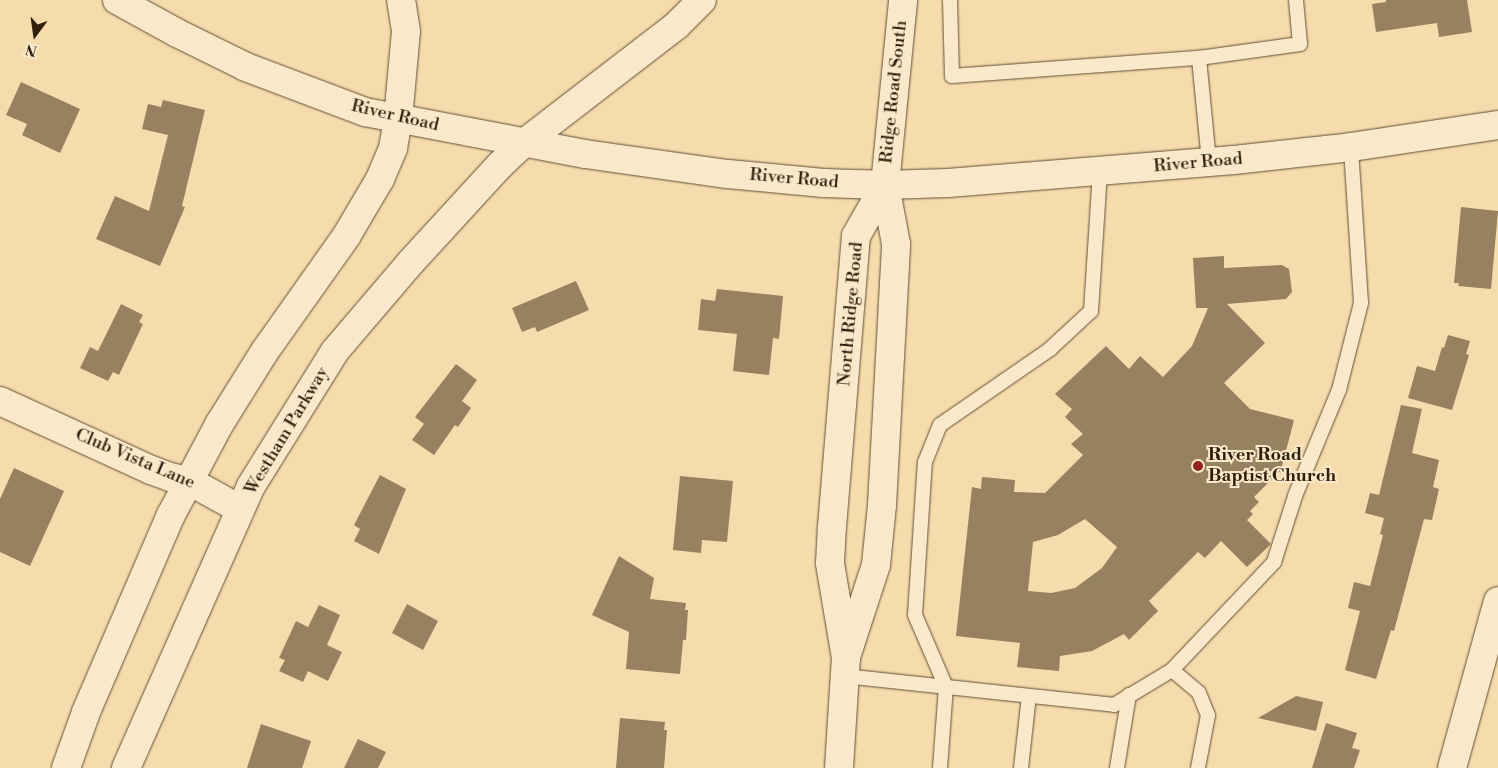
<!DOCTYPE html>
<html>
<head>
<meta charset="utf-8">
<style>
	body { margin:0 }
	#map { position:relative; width:1498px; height:768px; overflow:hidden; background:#f6dcac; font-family:"Libre Bodoni",serif }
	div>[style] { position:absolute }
	.building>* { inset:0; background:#978160 }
	.roads { filter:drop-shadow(0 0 1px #624e35) drop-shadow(0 0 1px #624e35) }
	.service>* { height:14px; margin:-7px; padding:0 7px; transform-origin:7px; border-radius:7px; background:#f9e8c9 }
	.minor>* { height:28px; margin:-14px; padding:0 14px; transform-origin:14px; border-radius:14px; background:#f9e8c9 }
	.secondary>* { height:28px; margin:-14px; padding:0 14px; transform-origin:14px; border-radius:14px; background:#f9e8c9 }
	.dots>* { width:14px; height:14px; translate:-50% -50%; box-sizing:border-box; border:2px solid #f9e8c9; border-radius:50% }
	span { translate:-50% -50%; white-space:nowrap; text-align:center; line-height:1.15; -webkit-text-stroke:4px #f9e8c9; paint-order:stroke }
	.street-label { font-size:18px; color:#301f0d }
	.poi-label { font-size:18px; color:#301f0d; font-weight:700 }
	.left { translate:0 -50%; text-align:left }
	.north { position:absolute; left:10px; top:10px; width:50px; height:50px; -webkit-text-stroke:4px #f9e8c9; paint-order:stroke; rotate:194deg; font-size:14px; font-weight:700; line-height:20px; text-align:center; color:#301f0d }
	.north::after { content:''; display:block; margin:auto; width:18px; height:22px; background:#301f0d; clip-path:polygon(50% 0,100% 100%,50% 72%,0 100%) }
</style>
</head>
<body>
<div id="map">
	<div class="building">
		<div style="clip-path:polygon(1386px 0,1467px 0,1472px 32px,1439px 37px,1437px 23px,1376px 32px,1372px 4px,1386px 2px)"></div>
		<div style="clip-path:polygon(21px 82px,80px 109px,60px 153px,22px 135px,27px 124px,6px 115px)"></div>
		<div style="clip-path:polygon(163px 100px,205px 110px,182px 206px,185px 207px,160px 266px,96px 239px,115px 196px,149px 211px,168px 135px,142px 129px,148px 104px,161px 107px)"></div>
		<div style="clip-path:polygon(1461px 207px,1498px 211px,1491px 289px,1458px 286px,1459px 283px,1454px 283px)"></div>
		<div style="clip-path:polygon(evenodd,1224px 256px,1224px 268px,1282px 265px,1289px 269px,1292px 292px,1286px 299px,1227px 304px,1265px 343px,1224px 383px,1250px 409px,1294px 420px,1281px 470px,1254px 497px,1259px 502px,1250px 511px,1253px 514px,1247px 520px,1271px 544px,1247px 567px,1221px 541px,1205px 558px,1198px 552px,1149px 601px,1158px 611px,1129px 640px,1124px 634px,1092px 651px,1060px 656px,1059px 671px,1017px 667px,1020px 643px,956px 636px,972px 487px,981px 489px,982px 477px,1015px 480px,1014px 492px,1045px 493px,1083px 455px,1071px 444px,1083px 434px,1065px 417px,1072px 409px,1055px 394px,1106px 346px,1129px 369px,1140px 356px,1163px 377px,1192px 346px,1208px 308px,1196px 308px,1193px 258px,1224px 256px,1085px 519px,1117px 547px,1102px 568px,1075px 588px,1051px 593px,1028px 591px,1033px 542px,1058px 535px,1085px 519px)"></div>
		<div style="clip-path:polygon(576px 281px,589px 310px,537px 332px,535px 327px,522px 332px,512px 308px)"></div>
		<div style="clip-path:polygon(717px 289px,783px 296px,779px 339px,773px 338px,769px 375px,733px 371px,737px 334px,698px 330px,701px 299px,715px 301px)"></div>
		<div style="clip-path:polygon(121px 304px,143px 315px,139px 322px,143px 324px,119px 375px,113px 372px,108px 381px,80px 368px,90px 347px,98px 351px)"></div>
		<div style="clip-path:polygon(1448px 335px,1470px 341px,1466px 354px,1469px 355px,1452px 410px,1408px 398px,1417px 366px,1435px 371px,1442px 347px,1444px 348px)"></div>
		<div style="clip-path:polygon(456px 364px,477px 380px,462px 401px,471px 408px,458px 427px,455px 425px,434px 455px,412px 440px,424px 424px,415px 417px)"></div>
		<div style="clip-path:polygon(1401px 405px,1422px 409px,1412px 453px,1439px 460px,1433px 487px,1439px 489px,1432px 520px,1424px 519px,1394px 631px,1391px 630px,1376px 679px,1345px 670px,1360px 611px,1348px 608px,1354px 582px,1370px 586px,1383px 535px,1380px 534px,1384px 518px,1365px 513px,1370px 493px,1379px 495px)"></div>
		<div style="clip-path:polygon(14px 468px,64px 491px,30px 566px,0 552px,0 499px)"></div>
		<div style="clip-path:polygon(380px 475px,406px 489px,379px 554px,354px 541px,360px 529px,354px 525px)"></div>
		<div style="clip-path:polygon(680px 476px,733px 481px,727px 542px,702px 540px,701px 553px,673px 550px)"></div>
		<div style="clip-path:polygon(619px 556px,654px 578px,650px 599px,686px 603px,685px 610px,688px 610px,686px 640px,683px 640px,680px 674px,626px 669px,629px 632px,592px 615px)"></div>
		<div style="clip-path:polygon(407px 604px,438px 621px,423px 650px,392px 633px)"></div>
		<div style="clip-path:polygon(319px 605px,340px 615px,327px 645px,342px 652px,328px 681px,308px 671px,303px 682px,279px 671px,285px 660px,279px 658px,296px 621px,308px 627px)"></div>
		<div style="clip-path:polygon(1296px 696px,1323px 702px,1316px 731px,1258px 718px)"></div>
		<div style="clip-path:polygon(620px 718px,665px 722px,664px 730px,667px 730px,664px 768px,616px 768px)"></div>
		<div style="clip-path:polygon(1326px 723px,1357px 733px,1352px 748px,1360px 750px,1354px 768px,1312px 768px)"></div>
		<div style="clip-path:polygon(261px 724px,311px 741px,302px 768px,247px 768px)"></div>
		<div style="clip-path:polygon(358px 739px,386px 752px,378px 768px,344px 768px)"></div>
	</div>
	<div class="roads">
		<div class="service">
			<div style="left:950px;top:0;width:76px;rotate:88.5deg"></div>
			<div style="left:952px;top:76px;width:248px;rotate:-4.2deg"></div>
			<div style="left:1199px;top:58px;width:104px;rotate:84.5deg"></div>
			<div style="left:1199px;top:58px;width:102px;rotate:-7.9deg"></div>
			<div style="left:1300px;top:44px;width:44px;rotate:-95.2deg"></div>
			<div style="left:1172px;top:670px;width:35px;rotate:40deg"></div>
			<div style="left:1199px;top:693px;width:24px;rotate:68deg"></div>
			<div style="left:1208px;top:715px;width:54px;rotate:100.7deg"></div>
			<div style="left:844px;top:676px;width:272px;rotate:6.1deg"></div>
			<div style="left:1114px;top:705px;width:68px;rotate:-31.1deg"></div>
			<div style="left:1172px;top:670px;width:149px;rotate:-46.6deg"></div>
			<div style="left:1274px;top:562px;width:69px;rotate:-72.3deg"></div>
			<div style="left:1295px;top:496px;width:115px;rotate:-67.5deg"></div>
			<div style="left:1339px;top:390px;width:90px;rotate:-75.8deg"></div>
			<div style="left:1361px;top:303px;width:156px;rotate:-93.7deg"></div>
			<div style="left:940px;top:768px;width:81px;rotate:-85.8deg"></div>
			<div style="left:946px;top:687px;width:78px;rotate:-113.3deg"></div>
			<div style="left:915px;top:615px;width:153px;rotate:-86.3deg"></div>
			<div style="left:925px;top:462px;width:40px;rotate:-68deg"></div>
			<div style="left:940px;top:425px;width:134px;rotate:-34.6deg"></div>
			<div style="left:1050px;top:349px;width:56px;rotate:-42.8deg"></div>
			<div style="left:1091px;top:311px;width:140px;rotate:-86.3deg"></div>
			<div style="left:1021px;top:768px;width:72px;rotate:-83.7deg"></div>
			<div style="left:1117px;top:768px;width:74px;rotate:-80.7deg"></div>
		</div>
		<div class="minor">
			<div style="left:885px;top:185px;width:186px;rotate:-84.4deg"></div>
			<div style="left:0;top:401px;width:166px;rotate:24.6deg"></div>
			<div style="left:151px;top:470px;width:20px;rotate:20deg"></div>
			<div style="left:170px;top:477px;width:19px;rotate:12deg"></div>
			<div style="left:189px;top:481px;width:58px;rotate:28.8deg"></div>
			<div style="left:66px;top:768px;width:59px;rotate:-70.3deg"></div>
			<div style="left:86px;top:712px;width:215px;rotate:-66.7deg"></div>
			<div style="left:171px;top:515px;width:104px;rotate:-62deg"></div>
			<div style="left:220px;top:423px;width:85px;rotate:-58deg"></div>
			<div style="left:265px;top:351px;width:142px;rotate:-54.7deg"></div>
			<div style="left:347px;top:235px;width:65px;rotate:-59.5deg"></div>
			<div style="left:380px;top:179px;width:34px;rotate:-67deg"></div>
			<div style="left:393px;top:148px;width:29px;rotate:-80deg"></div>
			<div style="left:398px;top:119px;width:88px;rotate:-84.8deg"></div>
			<div style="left:406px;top:31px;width:31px;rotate:-99deg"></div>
			<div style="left:126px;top:768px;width:308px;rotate:-66.1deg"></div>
			<div style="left:251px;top:486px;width:159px;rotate:-58.1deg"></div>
			<div style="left:335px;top:351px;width:117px;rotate:-49.5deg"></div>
			<div style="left:411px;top:262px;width:132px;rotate:-47.5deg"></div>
			<div style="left:500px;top:165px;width:33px;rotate:-43deg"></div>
			<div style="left:524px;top:143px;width:193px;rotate:-37.6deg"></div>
			<div style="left:677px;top:25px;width:35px;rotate:-45deg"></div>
			<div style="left:1452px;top:768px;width:173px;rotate:-74.6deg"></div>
		</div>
		<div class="secondary">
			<div style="left:117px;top:0;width:68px;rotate:28.8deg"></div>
			<div style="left:177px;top:33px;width:77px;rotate:26.2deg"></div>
			<div style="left:246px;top:67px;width:127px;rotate:20.7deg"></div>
			<div style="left:365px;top:112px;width:224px;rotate:10.8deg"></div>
			<div style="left:585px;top:154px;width:144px;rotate:8deg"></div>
			<div style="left:728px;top:174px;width:96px;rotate:5.4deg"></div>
			<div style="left:824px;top:183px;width:61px;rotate:1.9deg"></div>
			<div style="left:885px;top:185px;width:63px;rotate:-1.8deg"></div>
			<div style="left:948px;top:183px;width:287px;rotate:-4.6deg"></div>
			<div style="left:1234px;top:160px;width:118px;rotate:-6.3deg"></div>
			<div style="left:1351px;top:147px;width:149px;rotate:-8.5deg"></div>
			<div style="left:847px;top:654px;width:94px;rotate:-72deg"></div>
			<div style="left:876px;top:565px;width:60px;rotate:-84.3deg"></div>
			<div style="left:882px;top:505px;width:261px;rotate:-86.9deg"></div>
			<div style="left:896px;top:244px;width:60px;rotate:-100.6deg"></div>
			<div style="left:839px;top:768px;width:110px;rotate:-86.4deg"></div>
			<div style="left:846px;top:658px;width:96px;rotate:-99.6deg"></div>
			<div style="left:830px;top:563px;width:36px;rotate:-87deg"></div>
			<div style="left:832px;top:527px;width:292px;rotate:-85.3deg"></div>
			<div style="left:856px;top:236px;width:59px;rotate:-60.4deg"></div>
		</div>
	</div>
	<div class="dots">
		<div style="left:1198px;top:466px;background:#8f2418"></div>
	</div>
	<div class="street-label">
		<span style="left:894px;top:92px;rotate:-84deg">Ridge Road South</span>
		<span style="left:395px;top:116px;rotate:13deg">River Road</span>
		<span style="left:1198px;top:163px;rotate:-5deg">River Road</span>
		<span style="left:794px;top:179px;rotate:5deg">River Road</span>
		<span style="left:851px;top:314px;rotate:-85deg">North Ridge Road</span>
		<span style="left:287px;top:431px;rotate:-59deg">Westham Parkway</span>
		<span style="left:135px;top:459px;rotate:23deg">Club Vista Lane</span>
	</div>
	<div class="poi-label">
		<span class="left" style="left:1208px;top:466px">River Road<br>Baptist Church</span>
	</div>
	<div class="north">N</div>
</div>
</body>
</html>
